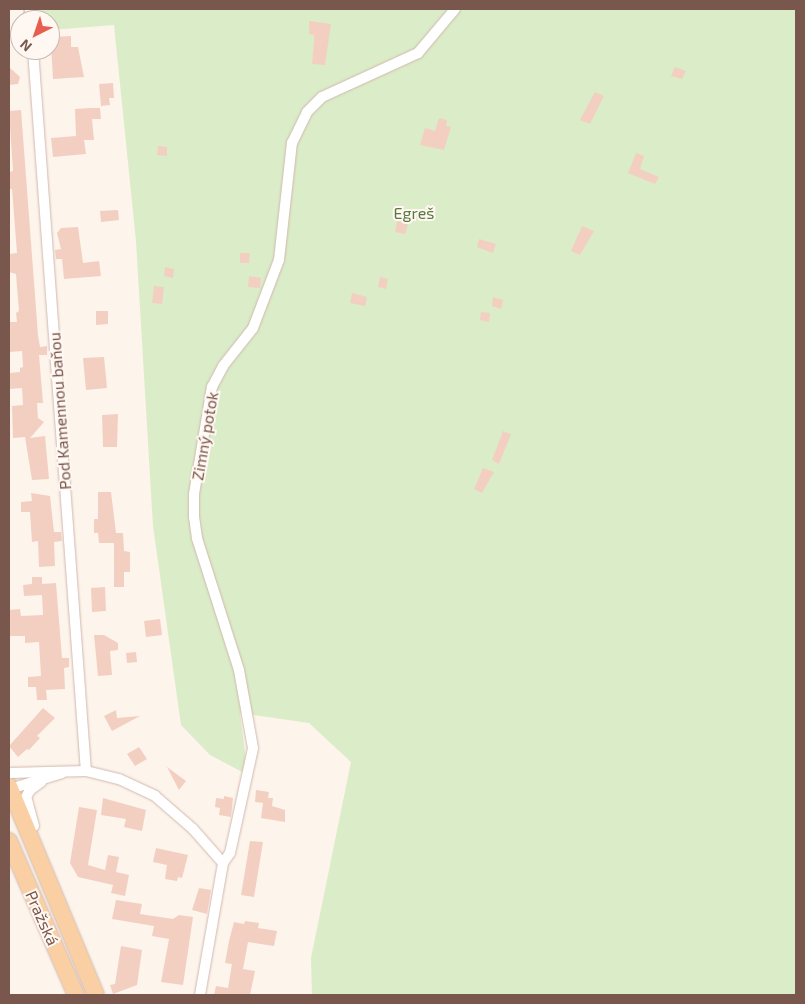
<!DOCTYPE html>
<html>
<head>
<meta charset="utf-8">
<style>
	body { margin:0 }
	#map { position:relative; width:805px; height:1004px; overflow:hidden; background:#fdf4eb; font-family:"Exo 2",sans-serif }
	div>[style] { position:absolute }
	.green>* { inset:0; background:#dbecc8 }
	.building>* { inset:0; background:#f3cfc2 }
	.roads { filter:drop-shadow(0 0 1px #d0b9af) drop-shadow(0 0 1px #d0b9af) }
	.minor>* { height:10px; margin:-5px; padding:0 5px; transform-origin:5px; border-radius:5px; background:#fff }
	.primary>* { height:16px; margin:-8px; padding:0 8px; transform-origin:8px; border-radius:8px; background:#fbcfa4 }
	span { translate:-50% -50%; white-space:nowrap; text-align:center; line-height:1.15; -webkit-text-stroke:4px #fff8f2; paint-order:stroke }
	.park-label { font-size:16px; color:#597941 }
	.street-label { font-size:16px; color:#79574d }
	.frame { position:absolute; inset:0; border:10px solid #79574d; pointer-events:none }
	.north { position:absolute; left:10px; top:10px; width:50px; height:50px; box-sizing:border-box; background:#fff8f2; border:1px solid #c9b8b0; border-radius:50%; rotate:221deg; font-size:14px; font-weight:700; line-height:20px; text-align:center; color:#79574d }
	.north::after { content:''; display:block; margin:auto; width:18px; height:22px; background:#e75e50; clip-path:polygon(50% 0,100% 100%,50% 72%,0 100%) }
</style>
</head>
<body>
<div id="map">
	<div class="green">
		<div style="clip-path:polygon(23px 9px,796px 9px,796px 995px,312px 995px,311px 958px,351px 762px,309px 723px,240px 713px,248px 775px,210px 755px,181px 725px,153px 526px,136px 241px,114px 25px,50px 30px,50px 20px,23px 20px)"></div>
	</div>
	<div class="building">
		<div style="clip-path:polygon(309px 21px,331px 24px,325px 65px,312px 64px,314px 42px,314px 35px,309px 34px)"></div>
		<div style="clip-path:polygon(71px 36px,71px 47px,78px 47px,84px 77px,53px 79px,51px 45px,55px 45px,54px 37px)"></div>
		<div style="clip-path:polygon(9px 67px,20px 77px,18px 84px,9px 85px)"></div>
		<div style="clip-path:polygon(675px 67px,686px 71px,682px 79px,671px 76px)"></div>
		<div style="clip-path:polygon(113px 83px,114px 98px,109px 98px,110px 105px,101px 106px,99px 84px)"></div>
		<div style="clip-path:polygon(595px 92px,604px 96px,590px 124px,580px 120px)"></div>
		<div style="clip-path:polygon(90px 108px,100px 108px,101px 119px,92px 119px,94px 140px,84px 140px,86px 154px,53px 157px,51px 138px,76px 136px,75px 109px)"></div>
		<div style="clip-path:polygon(21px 110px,38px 335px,40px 347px,47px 346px,47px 355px,39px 355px,43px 403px,37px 403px,38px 418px,44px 422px,30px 438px,45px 436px,49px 479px,32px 480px,25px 437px,13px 438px,12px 406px,23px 405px,22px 388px,9px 389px,9px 373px,20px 372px,20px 368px,23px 367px,22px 351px,10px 352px,9px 340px,9px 322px,17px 322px,16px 313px,19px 311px,16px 274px,9px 272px,9px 254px,17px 253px,12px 189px,9px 189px,9px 172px,13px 171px,9px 111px)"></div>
		<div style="clip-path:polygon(439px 118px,447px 120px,446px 126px,451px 127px,444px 150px,420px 145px,425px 128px,435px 131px)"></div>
		<div style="clip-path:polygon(158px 146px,167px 147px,167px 156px,157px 155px)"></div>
		<div style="clip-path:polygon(636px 153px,644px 156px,640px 169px,659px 177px,655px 184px,628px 173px)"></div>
		<div style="clip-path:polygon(118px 210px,119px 220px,101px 222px,100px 211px)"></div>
		<div style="clip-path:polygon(397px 221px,408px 224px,405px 234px,395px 232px)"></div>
		<div style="clip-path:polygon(582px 226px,594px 231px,580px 255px,571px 251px)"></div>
		<div style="clip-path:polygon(78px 227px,83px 263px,99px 261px,101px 276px,64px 279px,62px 259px,56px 259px,55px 250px,61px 249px,57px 233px,61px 228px)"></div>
		<div style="clip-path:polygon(479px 239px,496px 244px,493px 253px,477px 247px)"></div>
		<div style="clip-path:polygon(240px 253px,250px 253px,249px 263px,240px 263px)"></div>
		<div style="clip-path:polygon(165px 267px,174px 269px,173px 278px,164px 276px)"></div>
		<div style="clip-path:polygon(249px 276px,261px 278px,260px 288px,248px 287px)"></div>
		<div style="clip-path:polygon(380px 277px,388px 279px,386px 289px,378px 287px)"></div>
		<div style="clip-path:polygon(154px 286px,164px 287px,162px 304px,152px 303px)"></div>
		<div style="clip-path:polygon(352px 293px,367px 297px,365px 306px,350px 303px)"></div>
		<div style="clip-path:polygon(493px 297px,503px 300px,501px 309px,492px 306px)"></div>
		<div style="clip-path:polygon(96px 311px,108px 311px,108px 324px,96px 325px)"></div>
		<div style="clip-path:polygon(481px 312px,490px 313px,489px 322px,480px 320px)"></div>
		<div style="clip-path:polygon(104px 357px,107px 388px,86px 390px,83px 358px)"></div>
		<div style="clip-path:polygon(118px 414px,117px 447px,103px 447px,102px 415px)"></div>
		<div style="clip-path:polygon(503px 431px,511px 434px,499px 464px,492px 460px)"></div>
		<div style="clip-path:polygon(483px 468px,494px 472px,482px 493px,474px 489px)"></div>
		<div style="clip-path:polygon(98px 492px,111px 492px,116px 533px,123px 533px,124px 551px,130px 552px,130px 572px,124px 572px,124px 587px,114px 587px,114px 543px,99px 543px,98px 533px,94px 533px,94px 519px,98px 519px)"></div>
		<div style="clip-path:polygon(31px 493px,50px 496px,54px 532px,61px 532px,62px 541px,54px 542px,55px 566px,39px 567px,38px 541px,32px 542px,30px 512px,21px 512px,21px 502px,32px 501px)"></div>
		<div style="clip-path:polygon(32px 577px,42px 577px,42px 584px,56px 583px,62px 658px,69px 658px,69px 667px,64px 668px,65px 689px,46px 690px,47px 700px,37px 700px,36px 687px,28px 687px,28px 677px,41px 676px,39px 642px,25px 643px,25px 636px,9px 636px,9px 610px,20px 609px,21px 616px,43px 615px,42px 595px,24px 596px,23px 585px,32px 584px)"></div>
		<div style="clip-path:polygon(105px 587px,106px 611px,92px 612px,91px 588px)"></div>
		<div style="clip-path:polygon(160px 619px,162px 635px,146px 637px,144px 621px)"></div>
		<div style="clip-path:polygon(94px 635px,104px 635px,118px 643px,118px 650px,110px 651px,112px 675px,98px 676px)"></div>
		<div style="clip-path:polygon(136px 652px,137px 662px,127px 663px,126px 653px)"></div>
		<div style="clip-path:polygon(43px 708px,55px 718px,37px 736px,40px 738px,29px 750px,27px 749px,18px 757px,9px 746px)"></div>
		<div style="clip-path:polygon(116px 710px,117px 718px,140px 716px,112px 731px,104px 716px)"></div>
		<div style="clip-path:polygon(139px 747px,147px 759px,135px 766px,127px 754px)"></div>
		<div style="clip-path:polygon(167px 767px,186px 781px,179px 790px)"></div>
		<div style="clip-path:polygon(256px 790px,269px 792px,268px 798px,273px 798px,272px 806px,285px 810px,285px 822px,261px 818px,263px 803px,255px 802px)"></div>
		<div style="clip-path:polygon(224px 796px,233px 798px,231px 817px,219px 815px,220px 808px,215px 807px,216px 798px,224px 799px)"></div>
		<div style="clip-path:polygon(103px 798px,146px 810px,142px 831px,124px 827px,126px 819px,101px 815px)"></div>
		<div style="clip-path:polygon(79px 807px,97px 810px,88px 865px,105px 870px,108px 855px,119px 857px,116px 872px,129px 875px,125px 896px,111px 893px,113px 885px,78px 877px,70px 863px)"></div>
		<div style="clip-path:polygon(250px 841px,263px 842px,254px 897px,241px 895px)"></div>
		<div style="clip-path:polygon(156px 848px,188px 855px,182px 878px,178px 877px,177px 881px,165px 879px,167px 865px,153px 862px)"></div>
		<div style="clip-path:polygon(199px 888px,211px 890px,207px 914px,192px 910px)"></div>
		<div style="clip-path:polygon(116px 900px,142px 904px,140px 914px,173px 919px,179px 915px,193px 917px,183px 985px,161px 982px,169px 939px,152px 936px,154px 926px,112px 919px)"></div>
		<div style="clip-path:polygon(245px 921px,259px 923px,258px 928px,277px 931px,274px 946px,248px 942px,243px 969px,255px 971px,250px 995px,214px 995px,216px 986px,228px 988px,232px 964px,225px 963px,229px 941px,234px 922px,244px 924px)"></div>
		<div style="clip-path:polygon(121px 946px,142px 950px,137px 985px,113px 994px,110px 985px,115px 984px)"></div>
	</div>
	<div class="roads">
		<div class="minor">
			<div style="left:30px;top:9px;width:11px;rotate:85deg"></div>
			<div style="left:33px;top:50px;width:723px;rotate:85.8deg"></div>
			<div style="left:9px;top:773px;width:77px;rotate:-1.5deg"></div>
			<div style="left:86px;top:771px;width:34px;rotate:14deg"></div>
			<div style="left:119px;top:779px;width:40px;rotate:25deg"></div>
			<div style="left:155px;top:796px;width:50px;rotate:41deg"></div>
			<div style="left:193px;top:829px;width:45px;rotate:48.6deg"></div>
			<div style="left:10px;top:789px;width:54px;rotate:-17.1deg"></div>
			<div style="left:34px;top:826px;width:30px;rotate:-105deg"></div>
			<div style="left:26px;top:797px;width:8px;rotate:-60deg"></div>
			<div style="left:30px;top:790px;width:14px;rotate:-36deg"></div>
			<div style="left:200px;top:995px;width:134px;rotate:-80.1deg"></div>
			<div style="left:223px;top:863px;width:12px;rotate:-55deg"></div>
			<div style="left:230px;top:853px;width:107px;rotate:-77.6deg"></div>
			<div style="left:253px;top:748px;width:79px;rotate:-100.2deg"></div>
			<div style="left:239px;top:670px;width:139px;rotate:-107.7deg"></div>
			<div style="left:197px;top:538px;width:21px;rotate:-98deg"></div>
			<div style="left:194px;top:517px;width:23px;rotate:-90deg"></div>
			<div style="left:194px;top:494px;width:109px;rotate:-80.5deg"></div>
			<div style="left:212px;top:387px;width:24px;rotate:-62deg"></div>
			<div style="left:223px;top:366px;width:48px;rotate:-51.7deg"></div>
			<div style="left:253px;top:328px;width:73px;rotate:-69.1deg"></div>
			<div style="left:279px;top:260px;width:118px;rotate:-83.7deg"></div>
			<div style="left:292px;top:143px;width:34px;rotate:-64deg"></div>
			<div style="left:307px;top:112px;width:21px;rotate:-45deg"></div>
			<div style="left:322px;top:97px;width:106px;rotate:-24.6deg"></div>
			<div style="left:418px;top:53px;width:57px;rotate:-49.9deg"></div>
		</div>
		<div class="primary">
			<div style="left:9px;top:786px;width:226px;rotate:67.4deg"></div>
			<div style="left:9px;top:841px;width:168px;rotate:66.5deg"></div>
		</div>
	</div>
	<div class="park-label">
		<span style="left:414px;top:213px">Egreš</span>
	</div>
	<div class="street-label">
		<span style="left:60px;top:411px;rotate:-94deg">Pod Kamennou baňou</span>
		<span style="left:205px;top:436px;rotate:-80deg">Zimný potok</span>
		<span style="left:42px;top:918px;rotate:66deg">Pražská</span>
	</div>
	<div class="frame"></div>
	<div class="north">N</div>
</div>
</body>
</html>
